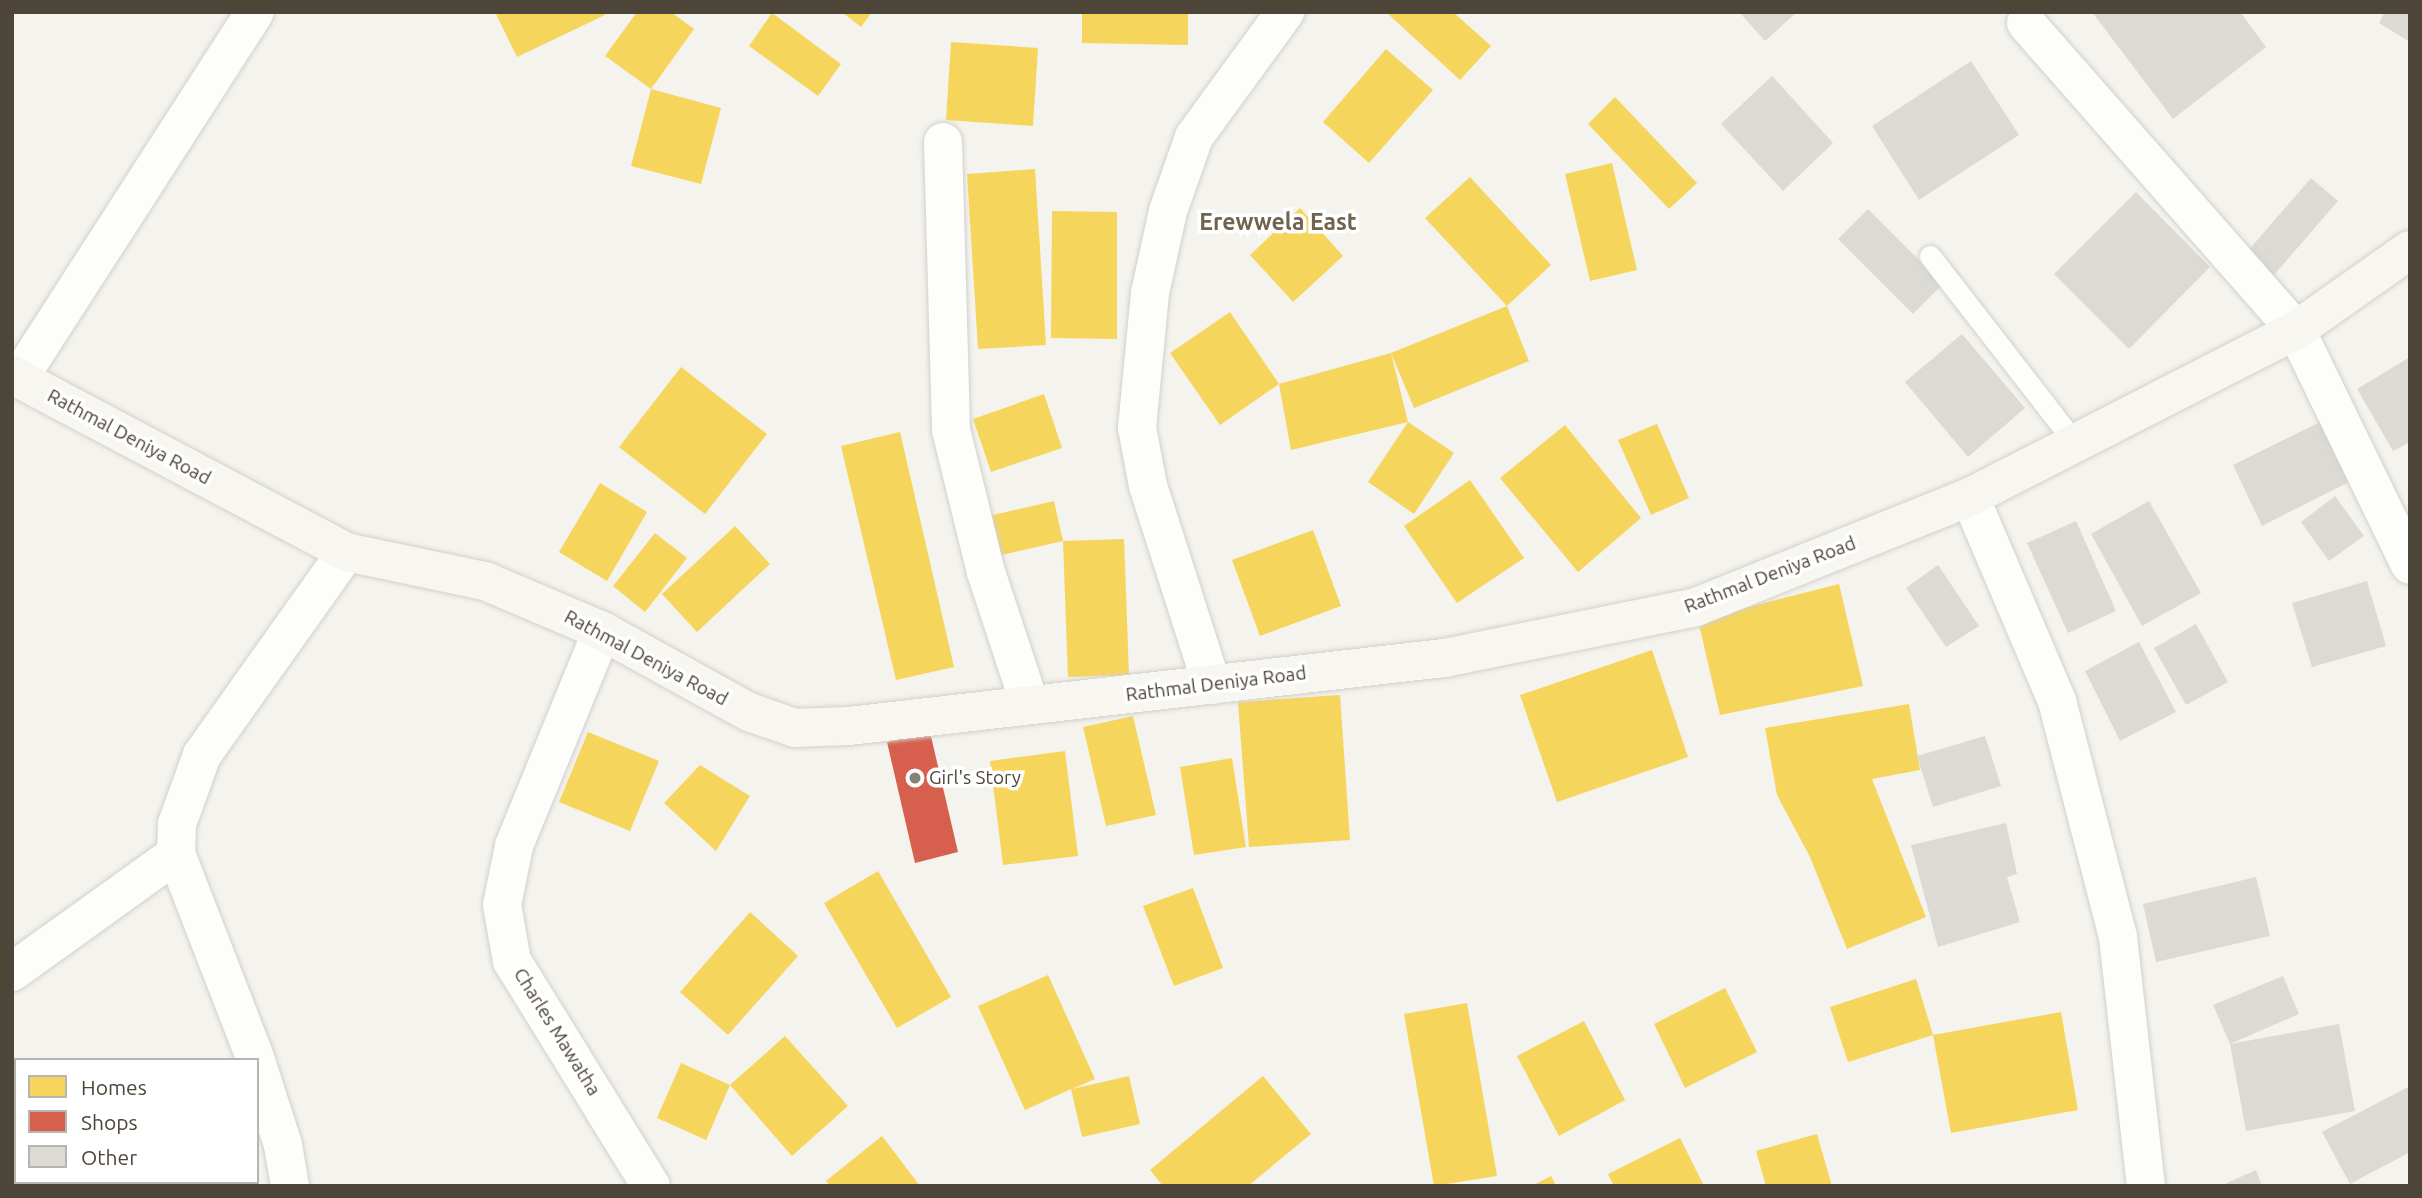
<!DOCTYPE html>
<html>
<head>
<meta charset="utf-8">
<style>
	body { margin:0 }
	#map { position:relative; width:2422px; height:1198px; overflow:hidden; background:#f4f3ee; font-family:Ubuntu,sans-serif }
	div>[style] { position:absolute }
	.homes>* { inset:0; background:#f6d55c }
	.shops>* { inset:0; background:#d6604d }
	.building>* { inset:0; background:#dcdad4 }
	.roads { filter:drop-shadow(0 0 2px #d2d0cb) drop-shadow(0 0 2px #d2d0cb) }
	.lane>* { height:21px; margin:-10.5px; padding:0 10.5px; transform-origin:10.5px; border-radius:10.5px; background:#fdfdfc }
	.street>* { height:38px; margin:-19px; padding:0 19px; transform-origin:19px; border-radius:19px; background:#fdfdfc }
	.secondary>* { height:38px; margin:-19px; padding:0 19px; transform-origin:19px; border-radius:19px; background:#f7f6f1 }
	.dots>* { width:19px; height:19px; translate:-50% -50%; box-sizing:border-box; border:4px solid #fff; border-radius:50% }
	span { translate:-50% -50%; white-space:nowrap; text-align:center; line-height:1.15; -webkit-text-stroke:7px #fff; paint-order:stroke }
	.street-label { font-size:19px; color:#4c4538 }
	.poi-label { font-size:19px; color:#4c4538 }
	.left { translate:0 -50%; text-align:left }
	.quarter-label { font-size:23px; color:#70644e; font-weight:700 }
	.frame { position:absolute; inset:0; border:14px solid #4c4538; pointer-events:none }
	.legend { position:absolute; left:14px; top:1058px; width:245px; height:126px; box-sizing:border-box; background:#fff; border:2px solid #b7b5af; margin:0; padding:9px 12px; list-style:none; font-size:21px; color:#4c4538 }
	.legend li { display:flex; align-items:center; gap:14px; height:35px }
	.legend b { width:35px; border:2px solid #b7b5af }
</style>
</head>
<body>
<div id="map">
	<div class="homes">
		<div style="clip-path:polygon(495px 12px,603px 12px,605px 15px,517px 57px)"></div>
		<div style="clip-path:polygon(637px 12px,671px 12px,694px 29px,651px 89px,605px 56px)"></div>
		<div style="clip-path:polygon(842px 12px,872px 12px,861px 27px)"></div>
		<div style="clip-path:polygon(1082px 12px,1188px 12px,1188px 45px,1082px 43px)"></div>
		<div style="clip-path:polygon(1386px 12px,1453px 12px,1491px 46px,1460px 80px)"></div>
		<div style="clip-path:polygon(772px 13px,841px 64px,818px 96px,749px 46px)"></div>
		<div style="clip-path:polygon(951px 42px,1038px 48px,1033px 126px,946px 120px)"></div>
		<div style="clip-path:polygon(1386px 49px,1433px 90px,1369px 163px,1323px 122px)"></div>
		<div style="clip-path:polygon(651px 89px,721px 108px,701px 184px,631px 166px)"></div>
		<div style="clip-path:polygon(1615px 97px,1697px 183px,1669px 209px,1588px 124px)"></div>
		<div style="clip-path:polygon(1612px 163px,1637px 270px,1590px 281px,1565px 174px)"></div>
		<div style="clip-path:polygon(1035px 169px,1046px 345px,978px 349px,967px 174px)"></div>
		<div style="clip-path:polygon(1470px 177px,1551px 265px,1507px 306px,1425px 218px)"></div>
		<div style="clip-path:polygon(1300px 208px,1343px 256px,1293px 302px,1250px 255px)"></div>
		<div style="clip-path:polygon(1052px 211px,1117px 212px,1117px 339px,1051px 338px)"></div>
		<div style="clip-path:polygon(1507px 306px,1529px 361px,1414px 408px,1391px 353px)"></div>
		<div style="clip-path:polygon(1230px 312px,1279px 384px,1220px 425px,1170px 353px)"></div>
		<div style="clip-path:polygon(1391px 353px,1408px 422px,1454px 453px,1414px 514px,1368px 482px,1408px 422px,1291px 450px,1279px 384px)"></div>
		<div style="clip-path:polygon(681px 367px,767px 434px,705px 514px,619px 447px)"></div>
		<div style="clip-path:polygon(1044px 394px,1062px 448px,991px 472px,973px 419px)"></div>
		<div style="clip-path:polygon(1657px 424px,1689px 498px,1651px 515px,1618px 440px)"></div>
		<div style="clip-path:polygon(1565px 425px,1641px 518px,1578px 572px,1500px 478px)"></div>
		<div style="clip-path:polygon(900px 432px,954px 667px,896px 680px,841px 446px)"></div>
		<div style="clip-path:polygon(1470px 480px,1524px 558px,1457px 603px,1404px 526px)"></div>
		<div style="clip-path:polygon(600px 483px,647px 512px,607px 581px,559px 552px)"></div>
		<div style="clip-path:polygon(1054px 501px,1063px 541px,1124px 539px,1129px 675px,1068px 677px,1063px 541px,993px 557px,984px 517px)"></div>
		<div style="clip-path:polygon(735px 526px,770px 564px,697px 632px,662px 594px)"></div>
		<div style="clip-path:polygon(1313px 530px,1341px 606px,1260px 636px,1232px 560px)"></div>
		<div style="clip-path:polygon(655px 533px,687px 558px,645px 612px,613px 586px)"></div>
		<div style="clip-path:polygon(1839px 584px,1863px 686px,1720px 715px,1698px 620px)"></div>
		<div style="clip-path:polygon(1652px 650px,1688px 757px,1557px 802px,1520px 695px)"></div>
		<div style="clip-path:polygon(1340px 695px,1350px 840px,1249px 847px,1238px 702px)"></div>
		<div style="clip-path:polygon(1909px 704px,1920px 770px,1872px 779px,1926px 917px,1847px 949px,1810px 857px,1777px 795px,1765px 728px)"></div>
		<div style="clip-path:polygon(1133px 716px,1156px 815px,1106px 826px,1083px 727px)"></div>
		<div style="clip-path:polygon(588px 732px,659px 761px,630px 831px,559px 802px)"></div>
		<div style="clip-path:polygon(1065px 751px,1078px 856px,1003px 865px,990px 761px)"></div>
		<div style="clip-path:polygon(1232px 758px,1246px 847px,1194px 855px,1180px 767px)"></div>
		<div style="clip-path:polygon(700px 765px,750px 796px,716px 851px,664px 803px)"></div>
		<div style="clip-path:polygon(878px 871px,951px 997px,897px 1028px,824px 903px)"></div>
		<div style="clip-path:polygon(1193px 888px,1223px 968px,1174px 986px,1143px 906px)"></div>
		<div style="clip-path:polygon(750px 912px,798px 956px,728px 1035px,680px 992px)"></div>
		<div style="clip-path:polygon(1048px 975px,1095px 1079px,1072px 1089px,1129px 1076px,1140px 1124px,1082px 1137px,1071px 1089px,1025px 1110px,978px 1006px)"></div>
		<div style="clip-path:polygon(1916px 979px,1933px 1035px,1848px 1062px,1830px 1007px)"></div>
		<div style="clip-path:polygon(1725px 988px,1757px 1052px,1685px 1088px,1654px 1024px)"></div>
		<div style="clip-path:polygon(1467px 1003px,1497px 1176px,1434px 1186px,1404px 1014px)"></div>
		<div style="clip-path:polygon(2061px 1012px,2078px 1110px,1951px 1133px,1933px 1035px)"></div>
		<div style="clip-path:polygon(1584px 1021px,1625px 1100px,1559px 1136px,1517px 1056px)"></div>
		<div style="clip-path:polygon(785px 1036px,848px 1106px,792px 1156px,730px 1085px)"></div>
		<div style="clip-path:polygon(681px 1063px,730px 1085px,706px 1140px,657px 1118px)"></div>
		<div style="clip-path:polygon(1263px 1076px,1311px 1134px,1248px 1186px,1163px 1186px,1150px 1170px)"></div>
		<div style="clip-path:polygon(1817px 1134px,1832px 1186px,1766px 1186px,1756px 1151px)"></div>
		<div style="clip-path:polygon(882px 1136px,920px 1186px,830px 1186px,826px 1181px)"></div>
		<div style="clip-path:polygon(1680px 1138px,1704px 1186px,1614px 1186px,1608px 1174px)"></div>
		<div style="clip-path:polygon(1551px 1176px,1556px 1186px,1532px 1186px)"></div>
	</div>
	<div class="shops">
		<div style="clip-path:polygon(930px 732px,958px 852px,915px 863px,887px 742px)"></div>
	</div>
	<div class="building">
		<div style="clip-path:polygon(1739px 12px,1797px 12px,1765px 41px)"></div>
		<div style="clip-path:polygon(2092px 12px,2240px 12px,2266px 47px,2173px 119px)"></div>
		<div style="clip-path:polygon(2385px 12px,2410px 12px,2410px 42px,2379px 23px)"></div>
		<div style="clip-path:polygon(1971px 61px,2019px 135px,1919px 200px,1872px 126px)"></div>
		<div style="clip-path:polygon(1772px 76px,1833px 143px,1783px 191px,1721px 124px)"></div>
		<div style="clip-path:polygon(2311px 178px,2338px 201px,2274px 275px,2247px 252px)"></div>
		<div style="clip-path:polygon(2136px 192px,2210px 267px,2129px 349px,2054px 274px)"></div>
		<div style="clip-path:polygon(1868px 209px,1943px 284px,1913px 314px,1838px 239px)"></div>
		<div style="clip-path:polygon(1962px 334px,2025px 408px,1968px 457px,1905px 382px)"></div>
		<div style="clip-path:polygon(2410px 357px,2410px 442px,2393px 451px,2357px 389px)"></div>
		<div style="clip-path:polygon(2320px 422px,2349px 482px,2262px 526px,2233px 465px)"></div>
		<div style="clip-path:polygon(2335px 496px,2364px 536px,2329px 561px,2301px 522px)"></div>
		<div style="clip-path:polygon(2149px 501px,2201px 593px,2142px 626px,2091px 534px)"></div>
		<div style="clip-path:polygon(2076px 521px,2116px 611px,2068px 633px,2027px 543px)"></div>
		<div style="clip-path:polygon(1938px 565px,1979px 626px,1946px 647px,1906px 588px)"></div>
		<div style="clip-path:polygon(2367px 581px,2386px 646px,2312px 667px,2292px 603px)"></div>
		<div style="clip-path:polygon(2196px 624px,2228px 682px,2186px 705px,2154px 648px)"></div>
		<div style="clip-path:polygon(2139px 642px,2176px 712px,2120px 741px,2085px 671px)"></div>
		<div style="clip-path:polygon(1985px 736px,2001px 786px,1933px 807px,1917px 756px)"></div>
		<div style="clip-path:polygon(2006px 823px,2017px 874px,2007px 877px,2020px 922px,1938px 947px,1911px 845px)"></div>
		<div style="clip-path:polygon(2256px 877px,2270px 936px,2156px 962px,2143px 904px)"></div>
		<div style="clip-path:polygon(2283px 976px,2299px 1014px,2230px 1044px,2339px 1024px,2355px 1111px,2246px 1131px,2230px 1044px,2213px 1005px)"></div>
		<div style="clip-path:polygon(2410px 1086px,2410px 1152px,2350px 1184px,2322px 1132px)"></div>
		<div style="clip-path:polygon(2256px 1170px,2262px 1186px,2220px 1186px)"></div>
	</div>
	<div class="roads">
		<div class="lane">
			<div style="left:1930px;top:256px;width:237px;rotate:52.2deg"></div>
		</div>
		<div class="street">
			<div style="left:2026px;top:23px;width:409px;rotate:48.7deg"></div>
			<div style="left:2296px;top:330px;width:261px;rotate:64.1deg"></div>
			<div style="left:943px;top:142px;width:288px;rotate:88.4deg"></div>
			<div style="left:951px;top:430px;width:146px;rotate:76.2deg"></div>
			<div style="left:986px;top:572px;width:140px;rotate:71.7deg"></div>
			<div style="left:19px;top:378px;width:435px;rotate:-57.2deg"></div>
			<div style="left:1970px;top:497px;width:222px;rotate:66.9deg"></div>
			<div style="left:2057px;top:701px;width:244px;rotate:75.5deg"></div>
			<div style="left:2118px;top:937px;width:251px;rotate:83.6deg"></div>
			<div style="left:602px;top:631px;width:232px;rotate:112.3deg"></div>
			<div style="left:514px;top:846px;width:60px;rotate:101.5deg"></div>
			<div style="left:502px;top:905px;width:57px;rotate:79.9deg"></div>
			<div style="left:512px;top:961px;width:264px;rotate:58.3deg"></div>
			<div style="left:1212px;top:685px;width:209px;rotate:-107.8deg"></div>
			<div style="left:1148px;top:486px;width:59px;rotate:-100.7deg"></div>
			<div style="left:1137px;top:428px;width:136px;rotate:-84.5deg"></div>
			<div style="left:1150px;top:293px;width:84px;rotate:-77.6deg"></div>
			<div style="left:1168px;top:211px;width:78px;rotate:-70.6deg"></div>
			<div style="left:1194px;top:137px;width:155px;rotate:-53.9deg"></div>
			<div style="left:12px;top:972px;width:202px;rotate:-35.7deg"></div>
			<div style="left:256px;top:1060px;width:221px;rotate:-111.2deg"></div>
			<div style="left:176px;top:854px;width:30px;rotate:-88deg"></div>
			<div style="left:177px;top:824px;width:73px;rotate:-70.1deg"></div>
			<div style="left:202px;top:755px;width:249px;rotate:-54.6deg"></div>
			<div style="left:257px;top:1064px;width:85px;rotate:72.2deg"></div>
			<div style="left:283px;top:1145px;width:42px;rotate:80.3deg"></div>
		</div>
		<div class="secondary">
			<div style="left:12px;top:375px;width:378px;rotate:27.9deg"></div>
			<div style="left:346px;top:552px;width:142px;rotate:11.8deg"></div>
			<div style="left:485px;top:581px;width:127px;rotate:23.1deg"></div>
			<div style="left:602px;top:631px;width:168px;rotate:28.9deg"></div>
			<div style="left:749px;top:712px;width:49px;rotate:19.2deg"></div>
			<div style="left:795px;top:728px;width:54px;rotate:-2.1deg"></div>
			<div style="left:849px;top:726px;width:599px;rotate:-6.52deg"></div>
			<div style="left:1444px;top:658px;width:257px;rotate:-11.4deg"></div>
			<div style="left:1696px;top:607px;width:295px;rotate:-21.9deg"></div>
			<div style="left:1970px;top:497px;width:366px;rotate:-27.1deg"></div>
			<div style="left:2296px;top:330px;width:139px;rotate:-35.1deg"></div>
		</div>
	</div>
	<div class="dots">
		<div style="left:915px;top:778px;background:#878278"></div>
	</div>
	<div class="street-label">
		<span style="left:129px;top:437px;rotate:28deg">Rathmal Deniya Road</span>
		<span style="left:1770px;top:575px;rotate:-21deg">Rathmal Deniya Road</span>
		<span style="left:646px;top:658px;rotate:28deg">Rathmal Deniya Road</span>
		<span style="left:1216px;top:684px;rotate:-7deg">Rathmal Deniya Road</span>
		<span style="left:557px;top:1032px;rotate:58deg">Charles Mawatha</span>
	</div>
	<div class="poi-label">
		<span class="left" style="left:929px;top:778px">Girl's Story</span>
	</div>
	<div class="quarter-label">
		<span style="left:1278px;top:222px">Erewwela East</span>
	</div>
	<div class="frame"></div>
	<ul class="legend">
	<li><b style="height:19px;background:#f6d55c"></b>Homes</li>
	<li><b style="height:19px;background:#d6604d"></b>Shops</li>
	<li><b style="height:19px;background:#dcdad4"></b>Other</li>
	</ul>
</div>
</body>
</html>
